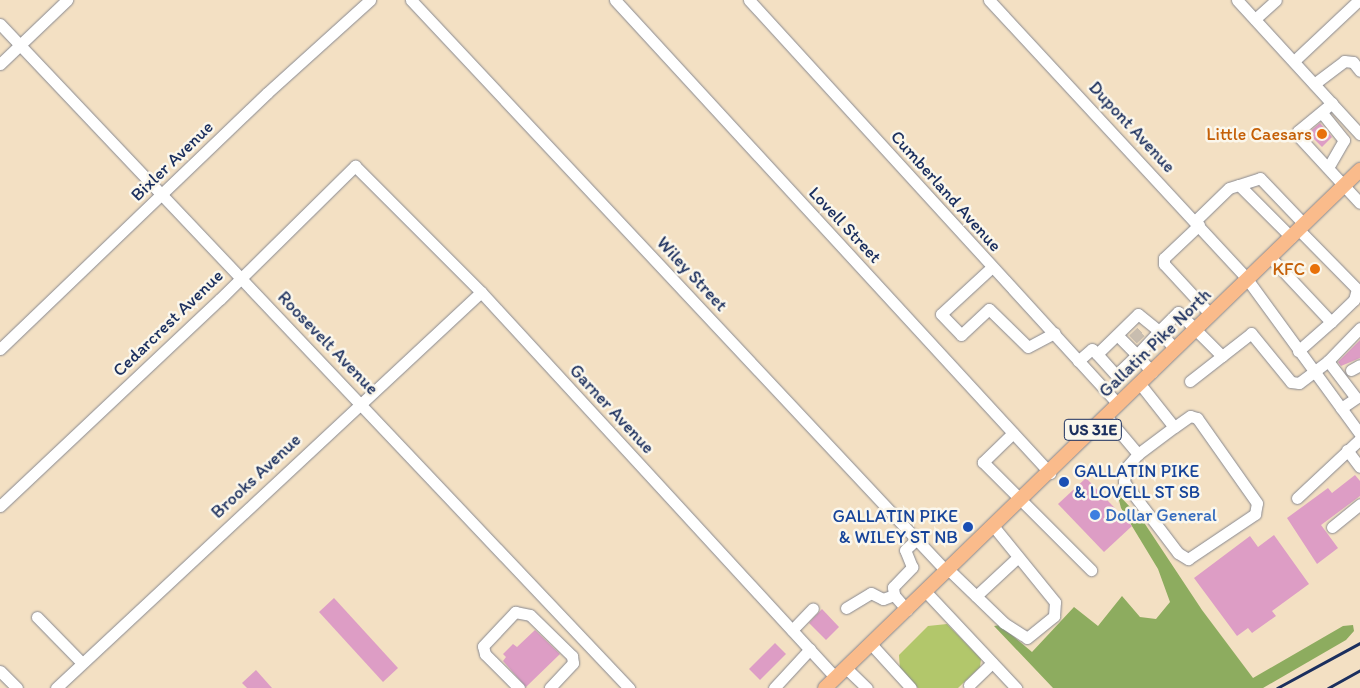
<!DOCTYPE html>
<html>
<head>
<meta charset="utf-8">
<style>
	body { margin:0 }
	#map { position:relative; width:1360px; height:688px; overflow:hidden; background:#f3e0c3; font-family:Itim,sans-serif }
	div>[style] { position:absolute }
	.green>* { inset:0; background:#b2c76b }
	.forest>* { inset:0; background:#8dac5f }
	.building>* { inset:0; background:#dd9dc5 }
	.minor-tunnel>* { height:11px; margin-top:-5.5px; transform-origin:0; background:repeating-linear-gradient(90deg,#c8bdaf 0 11px,transparent 0 16.5px) }
	.roads { filter:drop-shadow(0 0 1px #878890) drop-shadow(0 0 1px #878890) }
	.minor>* { height:11px; margin:-5.5px; padding:0 5.5px; transform-origin:5.5px; border-radius:5.5px; background:#fff }
	.major>* { height:14px; margin:-7px; padding:0 7px; transform-origin:7px; border-radius:7px; background:#fabb8b }
	.rail>* { height:3px; margin:-1.5px; padding:0 1.5px; transform-origin:1.5px; border-radius:1.5px; background:#1b2f5e }
	.dots>* { width:14px; height:14px; translate:-50% -50%; box-sizing:border-box; border:2px solid #fbf7ec; border-radius:50% }
	span { translate:-50% -50%; white-space:nowrap; text-align:center; line-height:1.15; -webkit-text-stroke:5px #fbf7ec; paint-order:stroke }
	.shield-label span { padding:1px 4px; background:#fbf7ec; border:1px solid; border-radius:4px; -webkit-text-stroke-width:0 }
	.shield-label { font-size:16px; color:#1b2f5e; font-weight:700 }
	.street-label { font-size:18px; color:#1b2f5e }
	.food-label { font-size:18px; color:#c56008 }
	.right { translate:-100% -50%; text-align:right }
	.transit-label { font-size:18px; color:#164399 }
	.left { translate:0 -50%; text-align:left }
	.shop-label { font-size:18px; color:#366cbe }
</style>
</head>
<body>
<div id="map">
	<div class="green">
		<div style="clip-path:polygon(947px 624px,981px 659px,980px 667px,958px 688px,918px 688px,900px 670px,899px 655px,928px 626px)"></div>
	</div>
	<div class="forest">
		<div style="clip-path:polygon(1117px 493px,1143px 521px,1202px 610px,1253px 678px,1343px 626px,1353px 625px,1354px 631px,1346px 640px,1263px 688px,1053px 688px,994px 626px,1000px 625px,1032px 652px,1074px 607px,1098px 626px,1122px 596px,1140px 617px,1156px 619px,1170px 602px,1158px 569px,1121px 508px)"></div>
	</div>
	<div class="building">
		<div style="clip-path:polygon(1320px 123px,1332px 137px,1322px 147px,1308px 133px)"></div>
		<div style="clip-path:polygon(1360px 340px,1360px 358px,1341px 366px,1338px 362px)"></div>
		<div style="clip-path:polygon(1355px 475px,1360px 481px,1360px 496px,1321px 525px,1338px 548px,1317px 564px,1287px 518px,1328px 488px,1332px 493px)"></div>
		<div style="clip-path:polygon(1086px 478px,1132px 526px,1104px 552px,1058px 504px)"></div>
		<div style="clip-path:polygon(1274px 535px,1309px 584px,1272px 611px,1276px 616px,1252px 633px,1248px 628px,1237px 636px,1194px 578px,1250px 536px,1258px 547px)"></div>
		<div style="clip-path:polygon(334px 598px,398px 668px,383px 682px,319px 612px)"></div>
		<div style="clip-path:polygon(822px 609px,839px 627px,826px 640px,809px 623px)"></div>
		<div style="clip-path:polygon(535px 630px,560px 654px,526px 687px,503px 661px,506px 657px,503px 654px,513px 644px,517px 647px)"></div>
		<div style="clip-path:polygon(775px 643px,786px 654px,760px 680px,749px 669px)"></div>
		<div style="clip-path:polygon(256px 670px,272px 688px,247px 688px,242px 683px)"></div>
	</div>
	<div class="minor-tunnel">
		<div style="left:1133px;top:339px;width:16px;rotate:-43deg"></div>
	</div>
	<div class="roads">
		<div class="minor">
			<div style="left:411px;top:0;width:784px;rotate:46.86deg"></div>
			<div style="left:615px;top:0;width:643px;rotate:47.4deg"></div>
			<div style="left:749px;top:0;width:547px;rotate:47.59deg"></div>
			<div style="left:989px;top:0;width:380px;rotate:47.2deg"></div>
			<div style="left:1247px;top:279px;width:192px;rotate:53.9deg"></div>
			<div style="left:1237px;top:0;width:182px;rotate:47.5deg"></div>
			<div style="left:1255px;top:19px;width:28px;rotate:-42deg"></div>
			<div style="left:0;top:24px;width:915px;rotate:46.55deg"></div>
			<div style="left:1294px;top:61px;width:89px;rotate:-43.2deg"></div>
			<div style="left:0;top:64px;width:93px;rotate:-43.7deg"></div>
			<div style="left:1314px;top:84px;width:38px;rotate:-37deg"></div>
			<div style="left:1344px;top:61px;width:9px;rotate:6deg"></div>
			<div style="left:1353px;top:62px;width:11px;rotate:52deg"></div>
			<div style="left:1332px;top:103px;width:44px;rotate:140.5deg"></div>
			<div style="left:1298px;top:131px;width:7px;rotate:74deg"></div>
			<div style="left:1300px;top:138px;width:88px;rotate:47.3deg"></div>
			<div style="left:1322px;top:113px;width:35px;rotate:51deg"></div>
			<div style="left:1344px;top:140px;width:30px;rotate:120deg"></div>
			<div style="left:1239px;top:185px;width:22px;rotate:-18deg"></div>
			<div style="left:1260px;top:178px;width:64px;rotate:46.3deg"></div>
			<div style="left:1195px;top:221px;width:47px;rotate:-44.1deg"></div>
			<div style="left:1229px;top:188px;width:10px;rotate:-17deg"></div>
			<div style="left:1239px;top:185px;width:74px;rotate:45deg"></div>
			<div style="left:1199px;top:225px;width:48px;rotate:136.7deg"></div>
			<div style="left:1164px;top:258px;width:6px;rotate:90deg"></div>
			<div style="left:1164px;top:264px;width:69px;rotate:47.3deg"></div>
			<div style="left:1270px;top:257px;width:89px;rotate:46.8deg"></div>
			<div style="left:1331px;top:322px;width:32px;rotate:-44deg"></div>
			<div style="left:1354px;top:300px;width:11px;rotate:-75deg"></div>
			<div style="left:1357px;top:289px;width:84px;rotate:-134.5deg"></div>
			<div style="left:992px;top:267px;width:69px;rotate:137.3deg"></div>
			<div style="left:941px;top:314px;width:29px;rotate:46deg"></div>
			<div style="left:961px;top:335px;width:38px;rotate:-43deg"></div>
			<div style="left:989px;top:309px;width:54px;rotate:44.3deg"></div>
			<div style="left:1028px;top:347px;width:30px;rotate:-28deg"></div>
			<div style="left:0;top:349px;width:370px;rotate:-43.8deg"></div>
			<div style="left:267px;top:93px;width:139px;rotate:-42.1deg"></div>
			<div style="left:1175px;top:349px;width:24px;rotate:-132deg"></div>
			<div style="left:1159px;top:331px;width:27px;rotate:-45deg"></div>
			<div style="left:1178px;top:312px;width:62px;rotate:45deg"></div>
			<div style="left:1222px;top:356px;width:37px;rotate:-38deg"></div>
			<div style="left:1251px;top:333px;width:63px;rotate:50.8deg"></div>
			<div style="left:1291px;top:382px;width:8px;rotate:7deg"></div>
			<div style="left:1299px;top:383px;width:36px;rotate:-37deg"></div>
			<div style="left:1328px;top:361px;width:46px;rotate:52.9deg"></div>
			<div style="left:1356px;top:398px;width:18px;rotate:146deg"></div>
			<div style="left:1298px;top:351px;width:44px;rotate:-41.3deg"></div>
			<div style="left:1097px;top:354px;width:28px;rotate:48deg"></div>
			<div style="left:1116px;top:375px;width:29px;rotate:-44deg"></div>
			<div style="left:1137px;top:355px;width:28px;rotate:-135deg"></div>
			<div style="left:1078px;top:361px;width:18px;rotate:-41deg"></div>
			<div style="left:1092px;top:349px;width:7px;rotate:45deg"></div>
			<div style="left:1097px;top:354px;width:57px;rotate:-44.3deg"></div>
			<div style="left:1138px;top:314px;width:27px;rotate:39deg"></div>
			<div style="left:1159px;top:331px;width:33px;rotate:133deg"></div>
			<div style="left:1137px;top:355px;width:23px;rotate:49deg"></div>
			<div style="left:1328px;top:361px;width:46px;rotate:-45.9deg"></div>
			<div style="left:1351px;top:370px;width:10px;rotate:-29deg"></div>
			<div style="left:1190px;top:381px;width:41px;rotate:-38deg"></div>
			<div style="left:1106px;top:416px;width:50px;rotate:49.9deg"></div>
			<div style="left:1138px;top:454px;width:45px;rotate:-36.9deg"></div>
			<div style="left:1174px;top:427px;width:55px;rotate:-128.3deg"></div>
			<div style="left:1013px;top:433px;width:42px;rotate:136deg"></div>
			<div style="left:983px;top:462px;width:153px;rotate:45deg"></div>
			<div style="left:1347px;top:450px;width:21px;rotate:53deg"></div>
			<div style="left:1138px;top:454px;width:18px;rotate:131deg"></div>
			<div style="left:1126px;top:468px;width:14px;rotate:98deg"></div>
			<div style="left:1124px;top:482px;width:89px;rotate:52.7deg"></div>
			<div style="left:1178px;top:553px;width:12px;rotate:31deg"></div>
			<div style="left:1188px;top:559px;width:81px;rotate:-33.9deg"></div>
			<div style="left:1255px;top:514px;width:11px;rotate:-80deg"></div>
			<div style="left:1257px;top:503px;width:104px;rotate:-125.2deg"></div>
			<div style="left:1197px;top:418px;width:7px;rotate:-164deg"></div>
			<div style="left:1190px;top:416px;width:19px;rotate:145deg"></div>
			<div style="left:1297px;top:498px;width:86px;rotate:-43.1deg"></div>
			<div style="left:0;top:506px;width:302px;rotate:-43.3deg"></div>
			<div style="left:220px;top:299px;width:190px;rotate:-44.6deg"></div>
			<div style="left:355px;top:166px;width:178px;rotate:45deg"></div>
			<div style="left:481px;top:292px;width:523px;rotate:47.4deg"></div>
			<div style="left:1332px;top:527px;width:36px;rotate:-39deg"></div>
			<div style="left:949px;top:570px;width:76px;rotate:43.9deg"></div>
			<div style="left:1004px;top:623px;width:27px;rotate:33deg"></div>
			<div style="left:1027px;top:638px;width:35px;rotate:-39deg"></div>
			<div style="left:1054px;top:616px;width:14px;rotate:-86deg"></div>
			<div style="left:1055px;top:602px;width:97px;rotate:-129.1deg"></div>
			<div style="left:926px;top:592px;width:132px;rotate:46.8deg"></div>
			<div style="left:976px;top:596px;width:57px;rotate:-42.9deg"></div>
			<div style="left:846px;top:608px;width:29px;rotate:-31deg"></div>
			<div style="left:871px;top:593px;width:13px;rotate:27deg"></div>
			<div style="left:883px;top:599px;width:12px;rotate:-20deg"></div>
			<div style="left:907px;top:610px;width:20px;rotate:-131deg"></div>
			<div style="left:894px;top:595px;width:8px;rotate:-97deg"></div>
			<div style="left:893px;top:587px;width:28px;rotate:-46deg"></div>
			<div style="left:912px;top:567px;width:18px;rotate:-112deg"></div>
			<div style="left:905px;top:550px;width:16px;rotate:-43deg"></div>
			<div style="left:37px;top:617px;width:63px;rotate:45.6deg"></div>
			<div style="left:792px;top:630px;width:30px;rotate:-46deg"></div>
			<div style="left:871px;top:644px;width:59px;rotate:47.7deg"></div>
			<div style="left:846px;top:668px;width:29px;rotate:44deg"></div>
			<div style="left:0;top:671px;width:24px;rotate:45deg"></div>
			<div style="left:969px;top:685px;width:32px;rotate:-44deg"></div>
			<div style="left:56px;top:688px;width:581px;rotate:-42.98deg"></div>
			<div style="left:519px;top:688px;width:48px;rotate:-135deg"></div>
			<div style="left:485px;top:654px;width:8px;rotate:-104deg"></div>
			<div style="left:483px;top:646px;width:47px;rotate:-46.7deg"></div>
			<div style="left:515px;top:612px;width:15px;rotate:11deg"></div>
			<div style="left:530px;top:615px;width:59px;rotate:44.3deg"></div>
			<div style="left:572px;top:656px;width:7px;rotate:82deg"></div>
			<div style="left:573px;top:663px;width:34px;rotate:133deg"></div>
			<div style="left:774px;top:688px;width:53px;rotate:-47.3deg"></div>
		</div>
		<div class="major">
			<div style="left:825px;top:688px;width:745px;rotate:-44.08deg"></div>
		</div>
	</div>
	<div class="rail">
		<div style="left:1277px;top:688px;width:94px;rotate:-28.5deg"></div>
		<div style="left:1328px;top:688px;width:37px;rotate:-29deg"></div>
	</div>
	<div class="dots">
		<div style="left:1322px;top:134px;background:#e8710a"></div>
		<div style="left:1315px;top:269px;background:#e8710a"></div>
		<div style="left:1064px;top:482px;background:#1a4fb4"></div>
		<div style="left:1095px;top:515px;background:#3f7fe0"></div>
		<div style="left:968px;top:527px;background:#1a4fb4"></div>
	</div>
	<div class="shield-label">
		<span style="left:1093px;top:430px">US 31E</span>
	</div>
	<div class="street-label">
		<span style="left:1132px;top:127px;rotate:47deg">Dupont Avenue</span>
		<span style="left:172px;top:161px;rotate:-44deg">Bixler Avenue</span>
		<span style="left:946px;top:191px;rotate:48deg">Cumberland Avenue</span>
		<span style="left:845px;top:225px;rotate:47deg">Lovell Street</span>
		<span style="left:692px;top:274px;rotate:47deg">Wiley Street</span>
		<span style="left:168px;top:323px;rotate:-44deg">Cedarcrest Avenue</span>
		<span style="left:328px;top:343px;rotate:46deg">Roosevelt Avenue</span>
		<span style="left:1155px;top:343px;rotate:-44deg">Gallatin Pike North</span>
		<span style="left:612px;top:409px;rotate:47deg">Garner Avenue</span>
		<span style="left:256px;top:476px;rotate:-43deg">Brooks Avenue</span>
	</div>
	<div class="food-label">
		<span class="right" style="left:1312px;top:134px">Little Caesars</span>
		<span class="right" style="left:1305px;top:269px">KFC</span>
	</div>
	<div class="transit-label">
		<span class="left" style="left:1074px;top:482px">GALLATIN PIKE<br>&amp; LOVELL ST SB</span>
		<span class="right" style="left:958px;top:527px">GALLATIN PIKE<br>&amp; WILEY ST NB</span>
	</div>
	<div class="shop-label">
		<span class="left" style="left:1105px;top:515px">Dollar General</span>
	</div>
</div>
</body>
</html>
